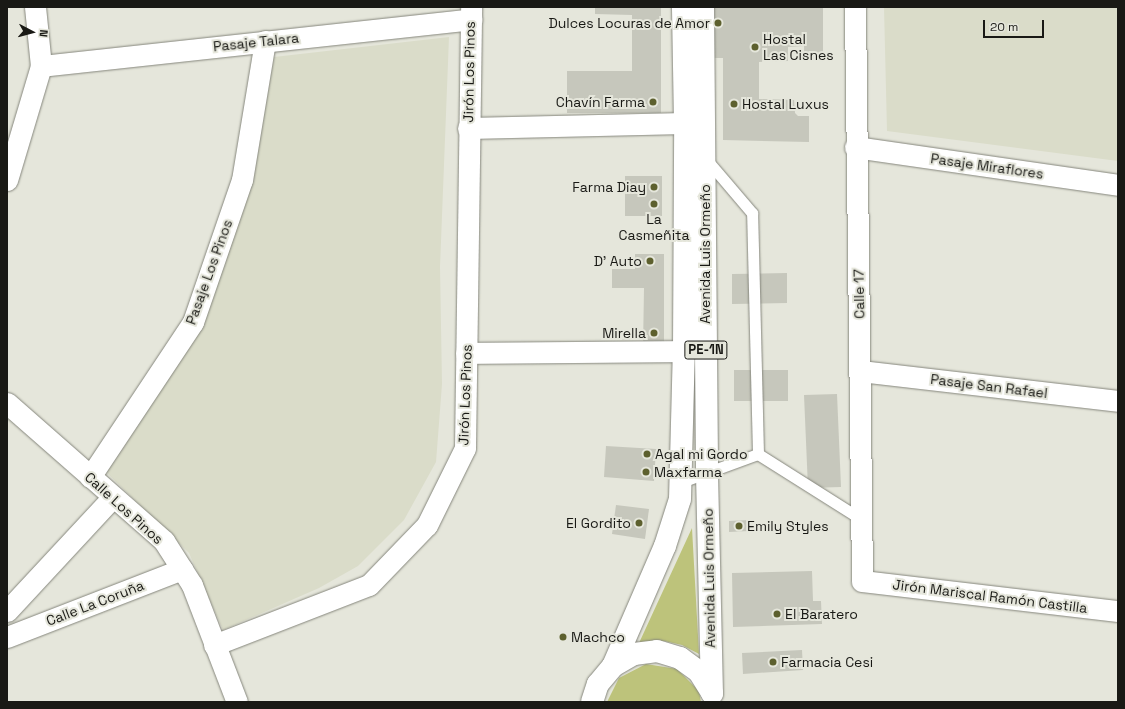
<!DOCTYPE html>
<html>
<head>
<meta charset="utf-8">
<style>
	body { margin:0 }
	#map { position:relative; width:1125px; height:709px; overflow:hidden; background:#e5e6db; font-family:"Space Grotesk",sans-serif }
	div>[style] { position:absolute }
	.built>* { inset:0; background:#dadcc9 }
	.green>* { inset:0; background:#bdc37b }
	.building>* { inset:0; background:#c6c7bc }
	.roads { filter:drop-shadow(0 0 1px #85867c) drop-shadow(0 0 1px #85867c) }
	.lane>* { height:11px; margin:-5.5px; padding:0 5.5px; transform-origin:5.5px; border-radius:5.5px; background:#fff }
	.street>* { height:21px; margin:-10.5px; padding:0 10.5px; transform-origin:10.5px; border-radius:10.5px; background:#fff }
	.highway>* { height:22px; margin:-11px; padding:0 11px; transform-origin:11px; border-radius:11px; background:#fff }
	.dots>* { width:11px; height:11px; translate:-50% -50%; box-sizing:border-box; border:2px solid #e5e6db; border-radius:50% }
	span { translate:-50% -50%; white-space:nowrap; text-align:center; line-height:1.15; -webkit-text-stroke:4px #e5e6db; paint-order:stroke }
	.shield-label span { padding:1px 3px; background:#e5e6db; border:1px solid; border-radius:3px; -webkit-text-stroke-width:0 }
	.shield-label { font-size:13px; color:#191915; font-weight:700 }
	.poi-label { font-size:14px; color:#191915 }
	.right { translate:-100% -50%; text-align:right }
	.left { translate:0 -50%; text-align:left }
	.street-label { font-size:14px; color:#191915 }
	.frame { position:absolute; inset:0; border:8px solid #191915; pointer-events:none }
	.north { position:absolute; left:12px; top:12px; width:40px; height:40px; -webkit-text-stroke:3px #e5e6db; paint-order:stroke; rotate:96deg; font-size:11px; font-weight:700; line-height:16px; text-align:center; color:#191915 }
	.north::after { content:''; display:block; margin:auto; width:14px; height:18px; background:#191915; clip-path:polygon(50% 0,100% 100%,50% 72%,0 100%) }
	.scale { position:absolute; left:983px; top:20px; width:61px; height:18px; box-sizing:border-box; border:2px solid #191915; border-top:0; padding-left:5px; font-size:12px; line-height:14px; white-space:nowrap; color:#191915; -webkit-text-stroke:3px #e5e6db; paint-order:stroke }
</style>
</head>
<body>
<div id="map">
	<div class="built">
		<div style="clip-path:polygon(884px 7px,1118px 7px,1118px 161px,887px 131px)"></div>
		<div style="clip-path:polygon(449px 37px,440px 267px,442px 384px,436px 462px,404px 520px,358px 566px,319px 588px,223px 630px,189px 553px,104px 470px,199px 323px,253px 179px,274px 57px)"></div>
	</div>
	<div class="green">
		<div style="clip-path:polygon(692px 528px,699px 654px,682px 645px,664px 641px,639px 643px)"></div>
		<div style="clip-path:polygon(646px 664px,677px 669px,699px 691px,701px 702px,607px 702px,619px 678px)"></div>
	</div>
	<div class="building">
		<div style="clip-path:polygon(595px 7px,661px 7px,661px 113px,567px 113px,567px 71px,632px 71px,632px 15px,595px 14px)"></div>
		<div style="clip-path:polygon(713px 7px,823px 7px,823px 60px,804px 60px,804px 46px,788px 47px,788px 61px,759px 62px,759px 99px,794px 100px,795px 113px,798px 116px,809px 116px,809px 142px,723px 140px,723px 58px,714px 58px)"></div>
		<div style="clip-path:polygon(625px 176px,662px 176px,662px 216px,625px 216px)"></div>
		<div style="clip-path:polygon(635px 254px,664px 254px,664px 348px,643px 348px,644px 288px,612px 288px,612px 269px,635px 269px)"></div>
		<div style="clip-path:polygon(787px 273px,787px 303px,732px 304px,732px 274px)"></div>
		<div style="clip-path:polygon(734px 370px,788px 370px,788px 401px,734px 401px)"></div>
		<div style="clip-path:polygon(837px 394px,841px 487px,808px 488px,804px 395px)"></div>
		<div style="clip-path:polygon(606px 446px,656px 449px,654px 481px,604px 477px)"></div>
		<div style="clip-path:polygon(616px 505px,649px 509px,645px 539px,612px 534px)"></div>
		<div style="clip-path:polygon(749px 520px,749px 531px,729px 532px,729px 521px)"></div>
		<div style="clip-path:polygon(812px 571px,813px 601px,821px 601px,822px 624px,733px 627px,732px 573px)"></div>
		<div style="clip-path:polygon(802px 650px,803px 670px,743px 674px,742px 653px)"></div>
	</div>
	<div class="roads">
		<div class="lane">
			<div style="left:758px;top:454px;width:122px;rotate:32.3deg"></div>
			<div style="left:681px;top:482px;width:82px;rotate:-20deg"></div>
			<div style="left:758px;top:454px;width:241px;rotate:-91.4deg"></div>
			<div style="left:752px;top:213px;width:71px;rotate:-130.4deg"></div>
		</div>
		<div class="street">
			<div style="left:855px;top:7px;width:574px;rotate:89.3deg"></div>
			<div style="left:862px;top:581px;width:258px;rotate:6.7deg"></div>
			<div style="left:41px;top:66px;width:433px;rotate:-6.2deg"></div>
			<div style="left:468px;top:128px;width:217px;rotate:-1.3deg"></div>
			<div style="left:855px;top:147px;width:266px;rotate:8.2deg"></div>
			<div style="left:7px;top:180px;width:119px;rotate:-73.4deg"></div>
			<div style="left:41px;top:66px;width:59px;rotate:-95.8deg"></div>
			<div style="left:466px;top:353px;width:218px;rotate:-0.5deg"></div>
			<div style="left:860px;top:371px;width:260px;rotate:6.6deg"></div>
			<div style="left:7px;top:403px;width:209px;rotate:41.3deg"></div>
			<div style="left:164px;top:541px;width:52px;rotate:57.5deg"></div>
			<div style="left:192px;top:585px;width:125px;rotate:69deg"></div>
			<div style="left:90px;top:477px;width:186px;rotate:-56.4deg"></div>
			<div style="left:193px;top:322px;width:150px;rotate:-71deg"></div>
			<div style="left:242px;top:180px;width:141px;rotate:-80.6deg"></div>
			<div style="left:7px;top:611px;width:156px;rotate:-47.1deg"></div>
			<div style="left:7px;top:637px;width:188px;rotate:-21.2deg"></div>
			<div style="left:214px;top:645px;width:166px;rotate:-21.2deg"></div>
			<div style="left:369px;top:585px;width:83px;rotate:-46deg"></div>
			<div style="left:427px;top:525px;width:86px;rotate:-63.7deg"></div>
			<div style="left:465px;top:448px;width:441px;rotate:-89.2deg"></div>
		</div>
		<div class="highway">
			<div style="left:703px;top:7px;width:467px;rotate:89.5deg"></div>
			<div style="left:707px;top:474px;width:219px;rotate:88.7deg"></div>
			<div style="left:613px;top:666px;width:131px;rotate:-66.6deg"></div>
			<div style="left:665px;top:546px;width:49px;rotate:-72.3deg"></div>
			<div style="left:680px;top:499px;width:148px;rotate:-88.5deg"></div>
			<div style="left:684px;top:351px;width:228px;rotate:-89.7deg"></div>
			<div style="left:685px;top:123px;width:116px;rotate:-91deg"></div>
			<div style="left:592px;top:702px;width:19px;rotate:-72deg"></div>
			<div style="left:598px;top:684px;width:23px;rotate:-50deg"></div>
			<div style="left:613px;top:666px;width:24px;rotate:-30deg"></div>
			<div style="left:634px;top:654px;width:23px;rotate:-7deg"></div>
			<div style="left:657px;top:651px;width:24px;rotate:17deg"></div>
			<div style="left:680px;top:658px;width:24px;rotate:36deg"></div>
			<div style="left:699px;top:672px;width:25px;rotate:58deg"></div>
		</div>
	</div>
	<div class="dots">
		<div style="left:718px;top:23px;background:#5d602e"></div>
		<div style="left:755px;top:47px;background:#5d602e"></div>
		<div style="left:653px;top:102px;background:#5d602e"></div>
		<div style="left:734px;top:104px;background:#5d602e"></div>
		<div style="left:654px;top:187px;background:#5d602e"></div>
		<div style="left:654px;top:204px;background:#5d602e"></div>
		<div style="left:650px;top:261px;background:#5d602e"></div>
		<div style="left:654px;top:333px;background:#5d602e"></div>
		<div style="left:647px;top:454px;background:#5d602e"></div>
		<div style="left:646px;top:472px;background:#5d602e"></div>
		<div style="left:639px;top:523px;background:#5d602e"></div>
		<div style="left:739px;top:526px;background:#5d602e"></div>
		<div style="left:777px;top:614px;background:#5d602e"></div>
		<div style="left:563px;top:637px;background:#5d602e"></div>
		<div style="left:773px;top:662px;background:#5d602e"></div>
	</div>
	<div class="shield-label">
		<span style="left:706px;top:350px">PE-1N</span>
	</div>
	<div class="poi-label">
		<span class="right" style="left:710px;top:23px">Dulces Locuras de Amor</span>
		<span class="left" style="left:763px;top:47px">Hostal<br>Las Cisnes</span>
		<span class="right" style="left:645px;top:102px">Chavín Farma</span>
		<span class="left" style="left:742px;top:104px">Hostal Luxus</span>
		<span class="right" style="left:646px;top:187px">Farma Diay</span>
		<span style="left:654px;top:227px">La<br>Casmeñita</span>
		<span class="right" style="left:642px;top:261px">D' Auto</span>
		<span class="right" style="left:646px;top:333px">Mirella</span>
		<span class="left" style="left:655px;top:454px">Agal mi Gordo</span>
		<span class="left" style="left:654px;top:472px">Maxfarma</span>
		<span class="right" style="left:631px;top:523px">El Gordito</span>
		<span class="left" style="left:747px;top:526px">Emily Styles</span>
		<span class="left" style="left:785px;top:614px">El Baratero</span>
		<span class="left" style="left:571px;top:637px">Machco</span>
		<span class="left" style="left:781px;top:662px">Farmacia Cesi</span>
	</div>
	<div class="street-label">
		<span style="left:256px;top:42px;rotate:-6deg">Pasaje Talara</span>
		<span style="left:469px;top:72px;rotate:-89deg">Jirón Los Pinos</span>
		<span style="left:987px;top:166px;rotate:8deg">Pasaje Miraflores</span>
		<span style="left:705px;top:254px;rotate:-90deg">Avenida Luis Ormeño</span>
		<span style="left:209px;top:272px;rotate:-70deg">Pasaje Los Pinos</span>
		<span style="left:859px;top:294px;rotate:-91deg">Calle 17</span>
		<span style="left:989px;top:386px;rotate:7deg">Pasaje San Rafael</span>
		<span style="left:465px;top:395px;rotate:-88deg">Jirón Los Pinos</span>
		<span style="left:124px;top:508px;rotate:42deg">Calle Los Pinos</span>
		<span style="left:709px;top:578px;rotate:-91deg">Avenida Luis Ormeño</span>
		<span style="left:990px;top:596px;rotate:7deg">Jirón Mariscal Ramón Castilla</span>
		<span style="left:95px;top:603px;rotate:-21deg">Calle La Coruña</span>
	</div>
	<div class="frame"></div>
	<div class="north">N</div>
	<div class="scale">20 m</div>
</div>
</body>
</html>
